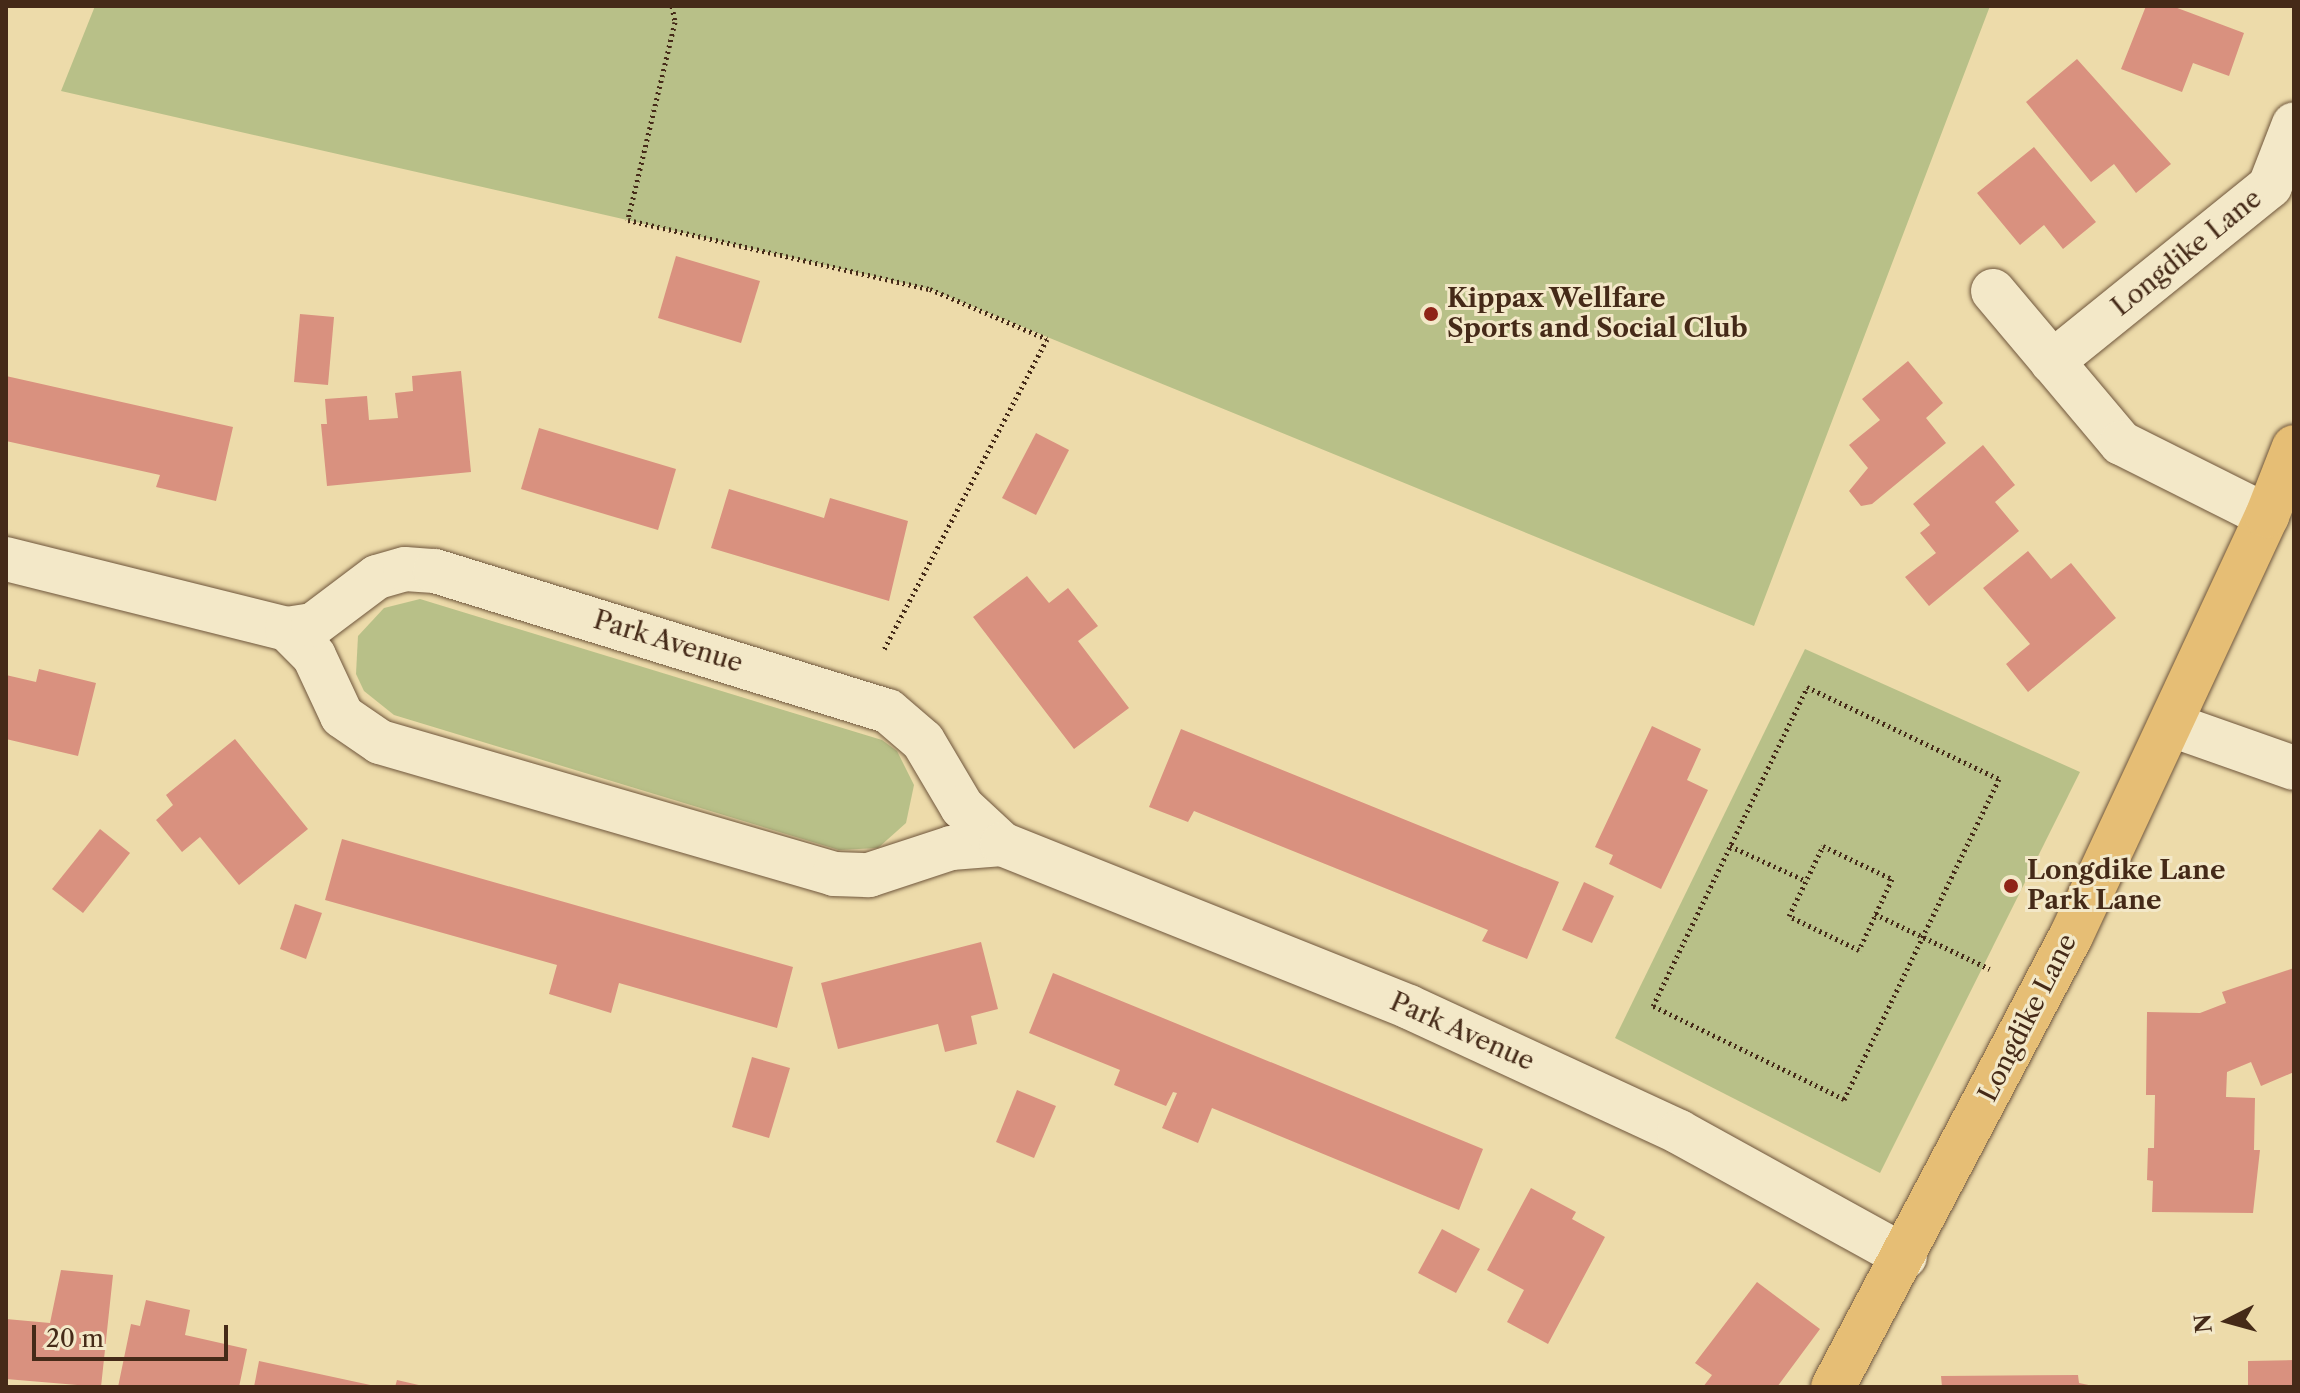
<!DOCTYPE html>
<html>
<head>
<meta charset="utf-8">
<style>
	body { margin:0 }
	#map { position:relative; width:2300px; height:1393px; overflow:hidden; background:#eddbaa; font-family:"Libre Caslon Text",serif }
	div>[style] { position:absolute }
	.green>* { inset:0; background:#b8c088 }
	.building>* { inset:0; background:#d9917f }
	.path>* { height:5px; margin-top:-2.5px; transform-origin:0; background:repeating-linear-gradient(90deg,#452a18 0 2px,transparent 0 6px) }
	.roads { filter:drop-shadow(0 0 2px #6f563c) drop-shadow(0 0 2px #6f563c) }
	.minor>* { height:44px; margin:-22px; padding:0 22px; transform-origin:22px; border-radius:22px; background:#f3e8c8 }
	.major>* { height:44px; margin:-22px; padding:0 22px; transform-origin:22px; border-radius:22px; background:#e6be75 }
	.dots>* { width:22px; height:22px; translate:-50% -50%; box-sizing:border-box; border:4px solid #f3e8c8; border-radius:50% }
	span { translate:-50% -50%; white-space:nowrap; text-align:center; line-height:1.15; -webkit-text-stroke:6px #f3e8c8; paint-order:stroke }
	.street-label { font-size:26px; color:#452a18 }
	.poi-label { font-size:26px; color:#452a18; font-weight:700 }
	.left { translate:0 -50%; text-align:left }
	.frame { position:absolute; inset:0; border:8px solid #452a18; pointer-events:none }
	.north { position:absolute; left:2188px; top:1281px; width:80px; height:80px; -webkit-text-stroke:6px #f3e8c8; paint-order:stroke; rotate:264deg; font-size:22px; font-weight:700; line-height:32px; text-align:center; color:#452a18 }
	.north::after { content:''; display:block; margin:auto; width:28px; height:36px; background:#452a18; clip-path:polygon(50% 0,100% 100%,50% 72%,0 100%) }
	.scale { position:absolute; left:32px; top:1325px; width:196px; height:36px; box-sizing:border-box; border:4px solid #452a18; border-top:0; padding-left:10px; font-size:24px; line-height:28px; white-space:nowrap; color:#452a18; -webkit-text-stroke:6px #f3e8c8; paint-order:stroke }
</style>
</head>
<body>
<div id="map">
	<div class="green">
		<div style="clip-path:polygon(95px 6px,1990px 6px,1754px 626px,930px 289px,61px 91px)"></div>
		<div style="clip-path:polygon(420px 599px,882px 740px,897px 751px,914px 785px,906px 823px,878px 848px,839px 850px,394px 715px,364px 691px,356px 674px,358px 636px,384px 608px)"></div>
		<div style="clip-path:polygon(1805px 649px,2080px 772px,1880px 1173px,1615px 1038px)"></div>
	</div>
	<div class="building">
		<div style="clip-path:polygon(2146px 6px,2172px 6px,2244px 33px,2229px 76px,2193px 63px,2182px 92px,2121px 69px)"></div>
		<div style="clip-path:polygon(2077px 59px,2171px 164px,2136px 193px,2114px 164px,2091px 182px,2026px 102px)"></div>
		<div style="clip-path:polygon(2034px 147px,2096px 222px,2063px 249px,2044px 225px,2020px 245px,1977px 193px)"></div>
		<div style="clip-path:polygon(676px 256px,760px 281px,741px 343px,658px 318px)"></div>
		<div style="clip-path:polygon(300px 314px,334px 317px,328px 385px,294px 382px)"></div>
		<div style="clip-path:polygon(1908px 361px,1943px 403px,1926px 418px,1946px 443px,1872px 504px,1861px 506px,1849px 491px,1868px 468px,1849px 445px,1880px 420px,1862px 399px)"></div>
		<div style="clip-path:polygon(461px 371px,471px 472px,327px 486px,321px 424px,327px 424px,325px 399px,367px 396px,369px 420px,398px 418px,395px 393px,413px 391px,412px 376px)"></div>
		<div style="clip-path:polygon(6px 376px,233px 427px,216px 501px,156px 487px,160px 475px,6px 441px)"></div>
		<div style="clip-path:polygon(539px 428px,676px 469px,658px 530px,521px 489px)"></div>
		<div style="clip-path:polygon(1036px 433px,1069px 450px,1036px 515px,1002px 498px)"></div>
		<div style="clip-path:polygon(1983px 445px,2015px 485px,1995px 502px,2019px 531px,1929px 606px,1905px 577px,1936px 553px,1920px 533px,1930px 525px,1913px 504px)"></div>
		<div style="clip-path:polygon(729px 489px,824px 518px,830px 498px,908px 521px,889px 601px,711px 548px)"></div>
		<div style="clip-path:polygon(2028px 551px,2051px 579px,2071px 563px,2116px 618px,2028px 692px,2006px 664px,2030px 644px,1983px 588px)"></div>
		<div style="clip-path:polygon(1027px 576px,1049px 603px,1068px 588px,1098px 626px,1078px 641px,1129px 708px,1074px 749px,973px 617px)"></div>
		<div style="clip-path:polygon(39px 669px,96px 683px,78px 756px,6px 739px,6px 675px,36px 682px)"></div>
		<div style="clip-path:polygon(1652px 726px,1701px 749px,1687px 780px,1708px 790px,1661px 889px,1609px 864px,1613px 855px,1595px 847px)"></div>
		<div style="clip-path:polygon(1181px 729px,1559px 882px,1527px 959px,1482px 941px,1488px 930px,1469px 922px,1194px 811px,1188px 822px,1149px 807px)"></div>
		<div style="clip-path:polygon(235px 739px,308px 829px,239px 885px,200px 837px,182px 852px,156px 820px,173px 805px,166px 795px)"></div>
		<div style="clip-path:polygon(100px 829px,130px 853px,83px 913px,52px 889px)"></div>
		<div style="clip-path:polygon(342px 839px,793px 967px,777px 1028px,619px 983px,611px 1013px,549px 994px,557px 965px,325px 900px)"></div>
		<div style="clip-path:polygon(1584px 882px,1614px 896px,1592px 943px,1562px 930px)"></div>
		<div style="clip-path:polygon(295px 904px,322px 913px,306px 959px,280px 949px)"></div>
		<div style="clip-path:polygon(981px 942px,998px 1009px,971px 1016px,977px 1044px,945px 1052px,938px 1024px,838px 1049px,821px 983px)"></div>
		<div style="clip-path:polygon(2294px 968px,2294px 1072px,2261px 1086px,2251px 1062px,2227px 1072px,2226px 1097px,2255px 1098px,2254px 1150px,2260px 1150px,2253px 1213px,2152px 1212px,2153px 1181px,2147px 1180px,2148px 1148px,2154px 1148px,2155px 1095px,2146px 1095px,2147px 1012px,2200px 1013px,2226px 1003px,2222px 992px)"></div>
		<div style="clip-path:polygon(1053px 973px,1483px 1149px,1459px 1210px,1212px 1108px,1198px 1143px,1162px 1128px,1177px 1093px,1173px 1092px,1166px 1106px,1114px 1085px,1120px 1070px,1029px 1033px)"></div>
		<div style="clip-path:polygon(752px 1057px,790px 1068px,769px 1138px,732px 1127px)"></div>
		<div style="clip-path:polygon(1017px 1090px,1056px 1106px,1034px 1158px,996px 1142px)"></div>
		<div style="clip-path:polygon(1531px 1188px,1576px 1212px,1572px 1219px,1605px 1237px,1548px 1344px,1507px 1322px,1524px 1290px,1487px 1270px)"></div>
		<div style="clip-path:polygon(1442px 1229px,1480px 1249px,1456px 1293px,1418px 1273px)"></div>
		<div style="clip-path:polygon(61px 1270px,113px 1275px,101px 1387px,6px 1379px,6px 1319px,50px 1323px)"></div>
		<div style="clip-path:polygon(1757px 1282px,1820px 1329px,1777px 1387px,1703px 1387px,1712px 1375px,1695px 1363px)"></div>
		<div style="clip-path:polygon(146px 1300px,190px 1310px,185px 1335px,247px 1349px,239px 1387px,118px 1387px,131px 1324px,140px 1326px)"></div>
		<div style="clip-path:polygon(2294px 1360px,2294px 1387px,2248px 1387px,2248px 1361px)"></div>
		<div style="clip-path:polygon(259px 1361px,375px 1386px,374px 1387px,254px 1387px)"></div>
		<div style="clip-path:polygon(2078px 1375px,2079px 1383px,2098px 1387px,1942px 1387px,1941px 1376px)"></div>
		<div style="clip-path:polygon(397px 1380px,423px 1386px,423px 1387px,395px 1387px)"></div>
	</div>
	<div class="path">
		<div style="left:672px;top:6px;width:16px;rotate:79deg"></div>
		<div style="left:675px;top:22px;width:204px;rotate:103.4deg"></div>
		<div style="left:628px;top:220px;width:310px;rotate:12.9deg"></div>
		<div style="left:930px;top:289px;width:127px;rotate:23.1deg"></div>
		<div style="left:1047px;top:339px;width:350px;rotate:117.7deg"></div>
		<div style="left:1807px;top:687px;width:213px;rotate:25.6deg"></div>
		<div style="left:1999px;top:779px;width:356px;rotate:115.8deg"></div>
		<div style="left:1844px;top:1099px;width:212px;rotate:-154deg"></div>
		<div style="left:1653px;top:1006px;width:354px;rotate:-64.2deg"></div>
		<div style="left:1730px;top:846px;width:84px;rotate:24.7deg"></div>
		<div style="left:1823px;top:846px;width:76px;rotate:25.6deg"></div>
		<div style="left:1892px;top:879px;width:78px;rotate:114.9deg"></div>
		<div style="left:1859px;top:950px;width:78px;rotate:-154.1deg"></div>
		<div style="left:1789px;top:916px;width:78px;rotate:-64.1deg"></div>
		<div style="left:1875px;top:914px;width:127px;rotate:25.6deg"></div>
	</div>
	<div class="roads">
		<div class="minor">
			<div style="left:1993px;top:291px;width:199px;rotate:49.9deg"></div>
			<div style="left:2121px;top:443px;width:163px;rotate:26.6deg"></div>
			<div style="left:2052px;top:362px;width:280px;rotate:-38.9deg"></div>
			<div style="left:2270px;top:186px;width:66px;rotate:-68.8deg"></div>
			<div style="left:6px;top:559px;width:290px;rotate:14deg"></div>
			<div style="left:287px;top:629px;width:38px;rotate:45deg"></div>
			<div style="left:314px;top:656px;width:66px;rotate:65deg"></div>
			<div style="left:342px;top:716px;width:46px;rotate:34.4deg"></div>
			<div style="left:380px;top:742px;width:473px;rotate:16.2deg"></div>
			<div style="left:834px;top:874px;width:35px;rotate:2deg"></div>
			<div style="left:869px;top:875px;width:86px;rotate:-18.2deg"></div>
			<div style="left:951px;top:848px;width:51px;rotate:-4.5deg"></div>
			<div style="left:287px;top:629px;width:26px;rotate:-9deg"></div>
			<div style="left:313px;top:625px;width:80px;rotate:-36.9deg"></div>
			<div style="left:377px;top:577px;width:29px;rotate:-16deg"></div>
			<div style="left:405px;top:569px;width:30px;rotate:4deg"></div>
			<div style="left:435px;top:571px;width:474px;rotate:17.2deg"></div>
			<div style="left:888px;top:711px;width:46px;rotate:40.6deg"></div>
			<div style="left:923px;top:741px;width:77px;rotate:59.4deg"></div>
			<div style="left:962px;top:807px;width:54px;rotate:42.8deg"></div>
			<div style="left:1002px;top:844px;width:438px;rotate:21.8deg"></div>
			<div style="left:1409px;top:1007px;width:298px;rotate:24.8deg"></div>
			<div style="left:1679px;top:1132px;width:258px;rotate:28.9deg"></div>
			<div style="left:2172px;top:725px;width:129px;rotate:19.4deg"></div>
		</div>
		<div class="major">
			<div style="left:1833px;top:1387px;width:510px;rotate:-62.18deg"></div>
			<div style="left:2071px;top:936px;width:463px;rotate:-65deg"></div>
			<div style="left:2267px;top:516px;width:74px;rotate:-68.6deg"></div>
		</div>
	</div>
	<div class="dots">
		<div style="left:1431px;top:314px;background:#8f2418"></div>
		<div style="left:2011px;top:886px;background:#8f2418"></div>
	</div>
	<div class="street-label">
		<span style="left:2187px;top:253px;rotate:-39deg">Longdike Lane</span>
		<span style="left:668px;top:642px;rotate:17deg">Park Avenue</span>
		<span style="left:2028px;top:1018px;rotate:-63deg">Longdike Lane</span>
		<span style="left:1462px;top:1032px;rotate:24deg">Park Avenue</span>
	</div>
	<div class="poi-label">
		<span class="left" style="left:1447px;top:314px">Kippax Wellfare<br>Sports and Social Club</span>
		<span class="left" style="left:2027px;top:886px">Longdike Lane<br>Park Lane</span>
	</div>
	<div class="frame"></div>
	<div class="north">N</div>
	<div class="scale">20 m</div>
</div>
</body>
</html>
